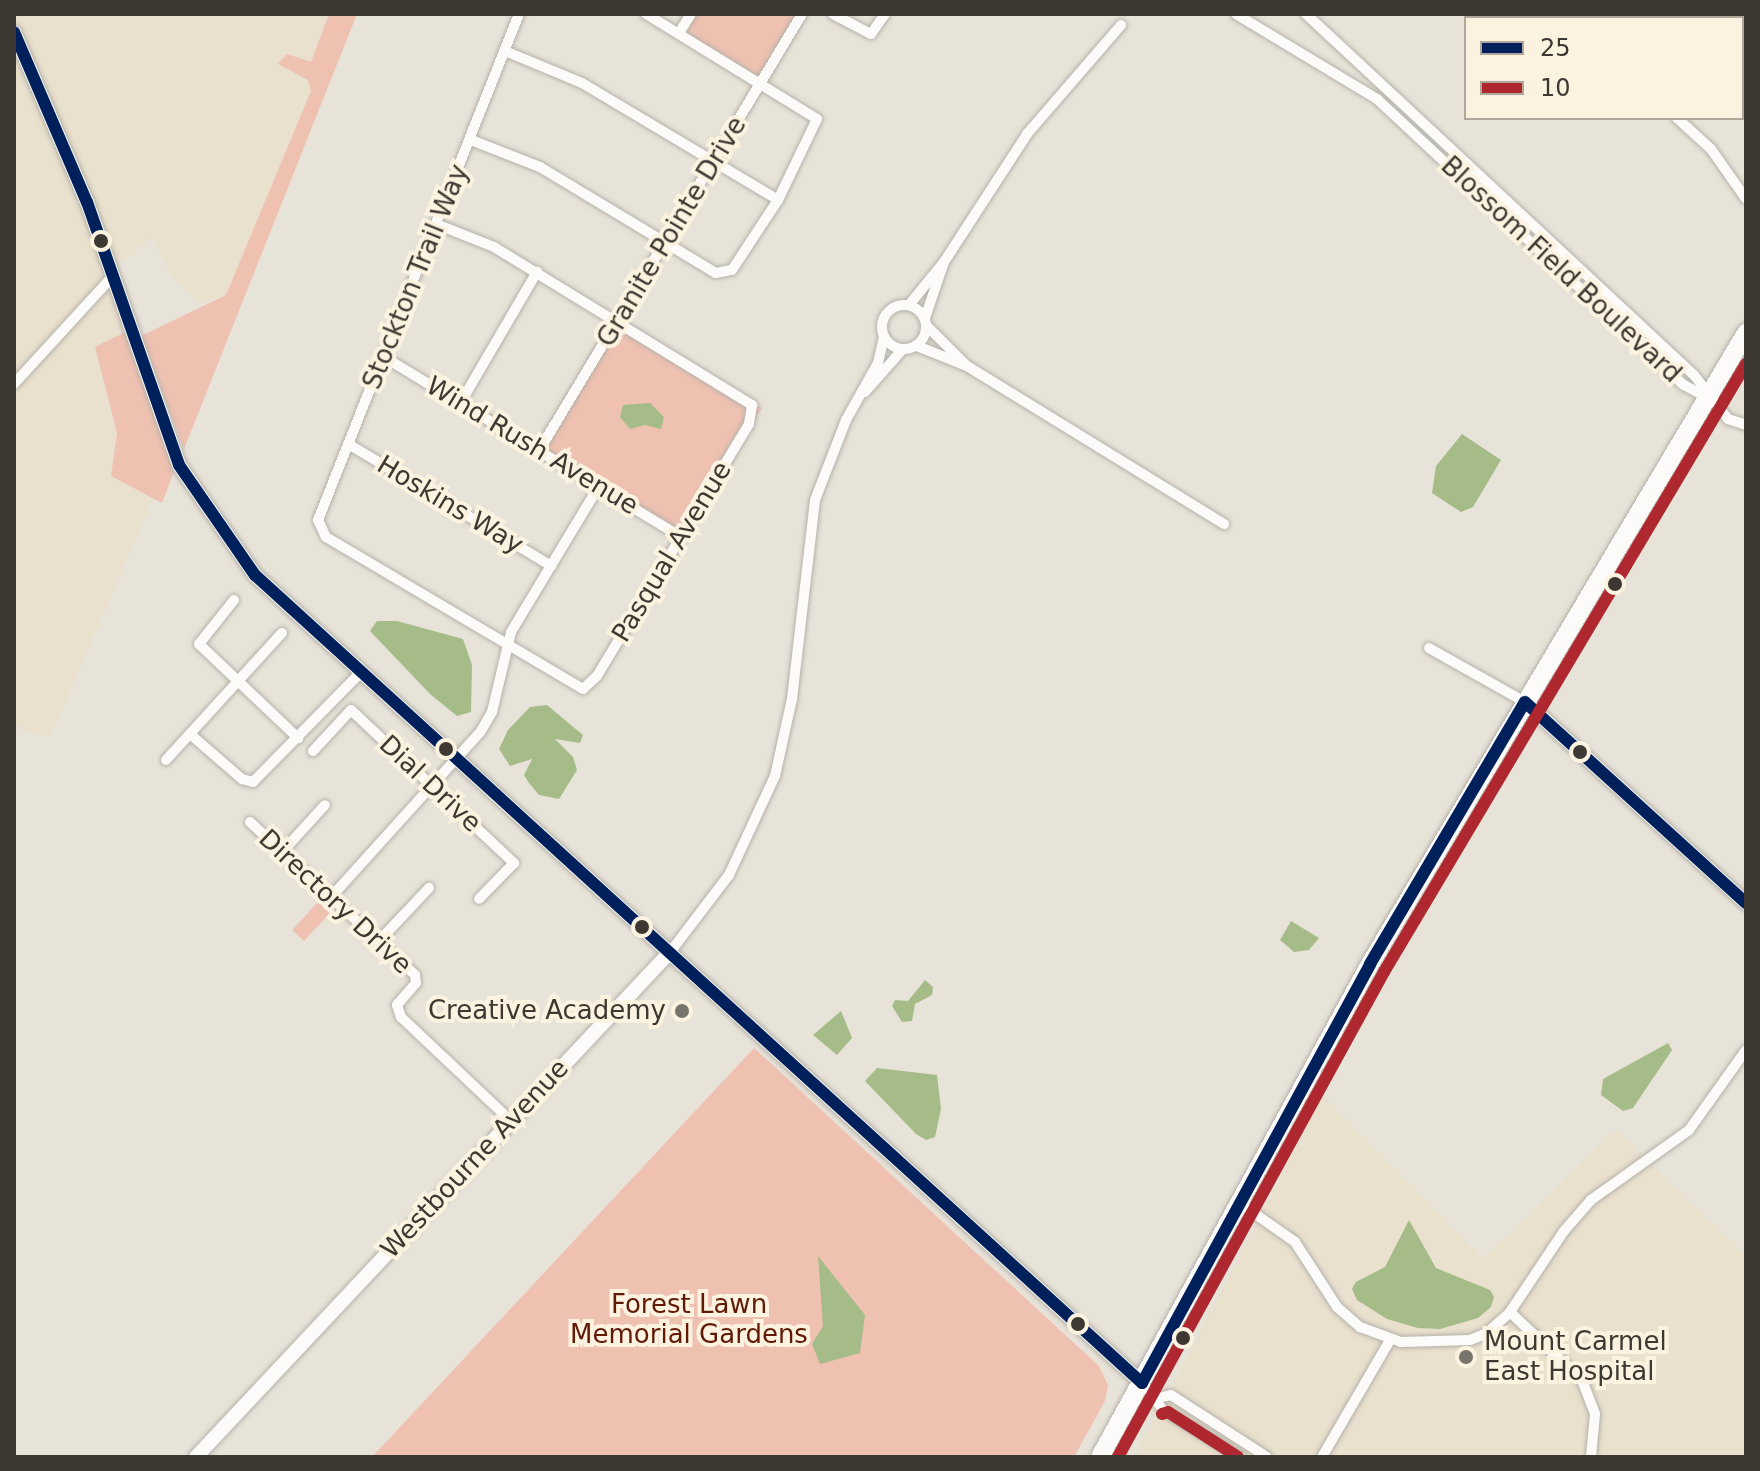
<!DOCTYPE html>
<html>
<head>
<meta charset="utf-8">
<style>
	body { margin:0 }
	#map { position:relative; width:1760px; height:1471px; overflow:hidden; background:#e8e3d9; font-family:"DejaVu Sans",sans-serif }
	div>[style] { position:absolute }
	.built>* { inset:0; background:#e9e0cd }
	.green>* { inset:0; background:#eec1b1 }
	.water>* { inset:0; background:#a5bc88 }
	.roads { filter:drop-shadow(0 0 2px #b5b2aa) drop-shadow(0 0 2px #b5b2aa) }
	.street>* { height:10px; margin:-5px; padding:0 5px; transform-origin:5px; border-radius:5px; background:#fcfbf9 }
	.street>.ring { margin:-5px; padding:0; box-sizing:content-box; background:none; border:10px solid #fcfbf9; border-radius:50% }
	.secondary>* { height:14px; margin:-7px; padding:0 7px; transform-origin:7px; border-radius:7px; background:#fcfbf9 }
	.highway>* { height:18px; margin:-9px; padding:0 9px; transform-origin:9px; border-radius:9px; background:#fcfbf9 }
	.bus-1>* { height:12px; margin:-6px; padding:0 6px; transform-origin:6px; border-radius:6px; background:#00205b }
	.bus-2>* { height:12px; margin:-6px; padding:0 6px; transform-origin:6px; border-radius:6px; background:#af272f }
	.dots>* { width:22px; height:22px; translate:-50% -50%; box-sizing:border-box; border:4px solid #fcf2e0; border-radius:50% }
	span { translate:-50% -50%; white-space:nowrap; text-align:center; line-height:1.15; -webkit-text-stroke:8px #fcf2e0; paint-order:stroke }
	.street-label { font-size:26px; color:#3d3932 }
	.poi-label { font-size:26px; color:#3d3932 }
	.right { translate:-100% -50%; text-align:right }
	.left { translate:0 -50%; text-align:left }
	.park-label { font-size:26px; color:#601a05 }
	.frame { position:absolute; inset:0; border:16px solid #3d3932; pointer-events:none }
	.legend { position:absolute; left:1464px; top:16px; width:280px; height:104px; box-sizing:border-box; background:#fcf2e0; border:2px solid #b0a89a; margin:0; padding:10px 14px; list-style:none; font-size:24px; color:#3d3932 }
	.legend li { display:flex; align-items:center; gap:16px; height:40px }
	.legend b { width:40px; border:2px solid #b0a89a }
</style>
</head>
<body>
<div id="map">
	<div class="built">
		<div style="clip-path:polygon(14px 14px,329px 14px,311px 62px,279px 65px,308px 80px,311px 91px,226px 295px,200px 303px,172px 277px,152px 237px,116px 267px,136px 327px,95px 348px,117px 433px,111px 476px,153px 499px,50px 738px,21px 731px,14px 721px)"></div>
		<div style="clip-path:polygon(1323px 1096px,1483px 1258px,1617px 1129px,1746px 1256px,1746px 1457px,1135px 1457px)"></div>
	</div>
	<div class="green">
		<div style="clip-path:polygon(329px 14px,357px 14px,184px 449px,141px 336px,226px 295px,311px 91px,308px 80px,278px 64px,287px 54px,311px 62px)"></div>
		<div style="clip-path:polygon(691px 14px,802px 14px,762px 83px,679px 33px)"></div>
		<div style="clip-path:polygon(618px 322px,762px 408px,680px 536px,540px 449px)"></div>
		<div style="clip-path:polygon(125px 332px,176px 467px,162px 503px,111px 476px,117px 433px,95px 347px)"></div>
		<div style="clip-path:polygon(318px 902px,330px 913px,304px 941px,292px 930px)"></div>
		<div style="clip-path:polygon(754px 1048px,1099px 1366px,1108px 1385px,1105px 1401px,1074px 1457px,372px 1457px)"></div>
	</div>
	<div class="water">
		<div style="clip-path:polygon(650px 403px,664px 417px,661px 429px,645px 425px,630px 429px,620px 417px,623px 405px)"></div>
		<div style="clip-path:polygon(1462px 434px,1501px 460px,1473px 507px,1461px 512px,1432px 493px,1436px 466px)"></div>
		<div style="clip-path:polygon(377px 621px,397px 621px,463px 639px,472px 665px,471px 712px,457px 716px,430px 694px,370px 631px)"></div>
		<div style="clip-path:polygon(547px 705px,583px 735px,580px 743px,555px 739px,573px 757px,577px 770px,559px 799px,539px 795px,529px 783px,524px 775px,532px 759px,510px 766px,499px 749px,508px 730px,530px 707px)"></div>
		<div style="clip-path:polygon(1291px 921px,1319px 938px,1309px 950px,1294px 952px,1280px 940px)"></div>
		<div style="clip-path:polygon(925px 980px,933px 987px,932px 995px,915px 1004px,912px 1021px,902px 1022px,892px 1006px,895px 1000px,908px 1001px)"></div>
		<div style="clip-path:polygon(841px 1011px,852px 1038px,837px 1055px,813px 1035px)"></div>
		<div style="clip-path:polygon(1668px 1043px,1672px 1050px,1633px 1108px,1623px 1111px,1601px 1095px,1603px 1079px)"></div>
		<div style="clip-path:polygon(877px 1068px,937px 1075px,941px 1109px,935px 1137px,926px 1140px,916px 1134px,865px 1081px)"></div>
		<div style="clip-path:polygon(1409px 1220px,1436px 1268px,1490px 1290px,1494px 1297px,1491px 1307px,1478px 1318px,1440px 1329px,1418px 1328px,1387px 1319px,1357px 1300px,1352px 1289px,1356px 1282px,1385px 1267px)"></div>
		<div style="clip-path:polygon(818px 1256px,865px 1315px,860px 1353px,820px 1364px,812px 1344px,823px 1326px)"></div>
	</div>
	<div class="roads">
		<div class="street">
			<div style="left:833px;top:14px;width:43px;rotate:27.8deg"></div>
			<div style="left:871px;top:34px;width:24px;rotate:-55deg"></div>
			<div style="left:1236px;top:14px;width:165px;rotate:31.1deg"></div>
			<div style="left:1377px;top:99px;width:420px;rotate:43deg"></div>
			<div style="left:1684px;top:385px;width:27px;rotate:28deg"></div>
			<div style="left:1306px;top:14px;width:530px;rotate:42.94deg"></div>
			<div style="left:1694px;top:375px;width:56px;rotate:52.3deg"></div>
			<div style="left:1728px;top:419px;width:19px;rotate:18deg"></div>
			<div style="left:1557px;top:14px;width:6px;rotate:39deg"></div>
			<div style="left:679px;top:33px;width:22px;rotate:-58deg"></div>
			<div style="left:505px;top:51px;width:83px;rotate:22.6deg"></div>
			<div style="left:582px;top:83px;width:228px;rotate:30.8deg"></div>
			<div style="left:1677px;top:118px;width:46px;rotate:42.4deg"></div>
			<div style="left:1711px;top:149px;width:61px;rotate:55deg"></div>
			<div style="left:471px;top:140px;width:74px;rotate:21.4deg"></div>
			<div style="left:540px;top:167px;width:205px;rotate:31.1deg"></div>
			<div style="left:716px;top:273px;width:16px;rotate:-11deg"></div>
			<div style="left:732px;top:270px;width:84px;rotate:-56.7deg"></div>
			<div style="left:778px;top:200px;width:90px;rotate:-64.3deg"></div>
			<div style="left:817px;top:119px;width:201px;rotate:-148.4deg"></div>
			<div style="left:436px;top:224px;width:62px;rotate:21.6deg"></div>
			<div style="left:494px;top:247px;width:303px;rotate:31.5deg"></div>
			<div style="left:752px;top:405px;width:19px;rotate:99deg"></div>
			<div style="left:749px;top:424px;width:294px;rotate:121.1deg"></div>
			<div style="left:597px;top:676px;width:19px;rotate:137deg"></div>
			<div style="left:583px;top:689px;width:299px;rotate:-149.4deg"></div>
			<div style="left:326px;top:537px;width:19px;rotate:-115deg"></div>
			<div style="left:318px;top:520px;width:544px;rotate:-68.34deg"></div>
			<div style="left:944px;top:262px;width:153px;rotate:-57deg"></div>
			<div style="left:1027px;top:134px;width:144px;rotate:-49.2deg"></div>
			<div class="ring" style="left:882px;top:305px;width:34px;height:34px"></div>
			<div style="left:909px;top:305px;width:55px;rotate:-50.9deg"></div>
			<div style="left:944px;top:262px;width:59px;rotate:108.7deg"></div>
			<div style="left:917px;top:346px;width:54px;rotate:21.8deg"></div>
			<div style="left:967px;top:366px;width:57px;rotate:-135deg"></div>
			<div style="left:384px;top:357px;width:346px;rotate:31.2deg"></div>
			<div style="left:967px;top:366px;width:302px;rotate:31.6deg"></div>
			<div style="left:14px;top:384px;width:147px;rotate:-47.5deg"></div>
			<div style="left:865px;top:392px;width:56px;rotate:-48.6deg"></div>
			<div style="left:461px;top:402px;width:151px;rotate:-59.7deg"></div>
			<div style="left:350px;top:445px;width:235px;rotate:31deg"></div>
			<div style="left:540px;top:449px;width:508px;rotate:-58.94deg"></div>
			<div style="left:234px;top:600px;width:56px;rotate:128.5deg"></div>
			<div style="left:199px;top:644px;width:137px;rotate:43.5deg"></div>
			<div style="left:1429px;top:648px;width:110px;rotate:29.4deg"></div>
			<div style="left:190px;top:734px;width:69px;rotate:40.9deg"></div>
			<div style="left:242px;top:779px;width:11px;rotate:15deg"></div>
			<div style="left:253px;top:782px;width:153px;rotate:-45.5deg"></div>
			<div style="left:313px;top:751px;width:56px;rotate:-47.2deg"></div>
			<div style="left:351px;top:710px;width:224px;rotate:43.2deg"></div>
			<div style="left:514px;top:863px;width:50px;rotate:134.2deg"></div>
			<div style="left:166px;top:760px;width:172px;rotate:-47.6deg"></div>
			<div style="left:250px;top:822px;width:225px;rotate:42.8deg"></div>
			<div style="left:415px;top:975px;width:8px;rotate:83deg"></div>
			<div style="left:416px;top:983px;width:29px;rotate:131deg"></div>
			<div style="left:397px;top:1005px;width:13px;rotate:72deg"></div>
			<div style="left:401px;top:1017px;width:151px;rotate:43.4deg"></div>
			<div style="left:283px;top:851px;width:62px;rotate:-47.6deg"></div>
			<div style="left:332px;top:896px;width:222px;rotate:-47.9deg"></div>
			<div style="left:481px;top:731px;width:22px;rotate:-60deg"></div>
			<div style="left:492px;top:712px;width:82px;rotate:-76.6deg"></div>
			<div style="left:511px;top:632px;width:170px;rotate:-58.9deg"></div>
			<div style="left:379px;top:941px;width:73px;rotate:-46.7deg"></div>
			<div style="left:671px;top:951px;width:96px;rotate:-52.7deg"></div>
			<div style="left:729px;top:875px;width:109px;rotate:-65.1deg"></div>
			<div style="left:775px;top:776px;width:79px;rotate:-77.6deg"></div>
			<div style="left:792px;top:699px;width:200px;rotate:-83.4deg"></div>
			<div style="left:815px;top:500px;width:86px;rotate:-68.8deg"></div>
			<div style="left:846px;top:420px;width:65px;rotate:-60.7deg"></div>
			<div style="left:878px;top:363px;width:27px;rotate:-77deg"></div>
			<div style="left:1241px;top:1204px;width:66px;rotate:35.1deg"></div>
			<div style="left:1295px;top:1242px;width:77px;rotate:57.1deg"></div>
			<div style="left:1337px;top:1307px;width:30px;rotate:41deg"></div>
			<div style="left:1360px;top:1327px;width:44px;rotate:20.1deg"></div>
			<div style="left:1401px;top:1342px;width:69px;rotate:-1.7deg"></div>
			<div style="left:1470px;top:1340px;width:18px;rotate:-22deg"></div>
			<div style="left:1487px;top:1333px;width:31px;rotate:-42deg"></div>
			<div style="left:1510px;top:1312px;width:97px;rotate:-56.3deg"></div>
			<div style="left:1564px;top:1231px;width:41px;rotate:-48.9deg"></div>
			<div style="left:1591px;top:1200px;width:120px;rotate:-35.5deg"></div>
			<div style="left:1689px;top:1130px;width:98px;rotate:-54.5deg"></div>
			<div style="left:1510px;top:1312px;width:99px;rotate:43.4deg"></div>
			<div style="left:1582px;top:1380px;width:36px;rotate:69deg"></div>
			<div style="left:1595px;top:1414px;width:43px;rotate:95.3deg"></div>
			<div style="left:1142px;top:1383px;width:33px;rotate:52deg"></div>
			<div style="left:1162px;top:1409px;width:92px;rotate:31.6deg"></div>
			<div style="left:1158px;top:1398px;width:13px;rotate:-13deg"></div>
			<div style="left:1171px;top:1395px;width:114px;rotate:32.9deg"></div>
			<div style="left:1322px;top:1457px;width:135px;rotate:-59.8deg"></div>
		</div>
		<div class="secondary">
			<div style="left:14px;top:32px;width:185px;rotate:66.8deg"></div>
			<div style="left:87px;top:202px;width:279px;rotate:70.7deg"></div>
			<div style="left:179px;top:465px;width:134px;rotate:55.4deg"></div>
			<div style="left:255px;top:575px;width:1200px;rotate:42.33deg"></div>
			<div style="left:1525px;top:702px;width:299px;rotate:42.3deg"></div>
			<div style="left:196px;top:1457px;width:694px;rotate:-46.81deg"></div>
		</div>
		<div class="highway">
			<div style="left:1100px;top:1457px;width:562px;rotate:-61.29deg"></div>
			<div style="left:1370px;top:964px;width:735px;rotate:-59.21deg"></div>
		</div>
	</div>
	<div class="bus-1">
		<div style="left:14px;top:32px;width:185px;rotate:66.8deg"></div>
		<div style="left:87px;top:202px;width:279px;rotate:70.7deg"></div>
		<div style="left:179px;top:465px;width:134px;rotate:55.4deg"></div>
		<div style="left:255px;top:575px;width:1200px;rotate:42.33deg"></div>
		<div style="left:1525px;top:702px;width:299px;rotate:42.3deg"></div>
		<div style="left:1142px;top:1383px;width:477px;rotate:-61.4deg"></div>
		<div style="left:1370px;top:964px;width:304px;rotate:-59.4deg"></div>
	</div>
	<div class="bus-2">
		<div style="left:1162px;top:1414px;width:6px;rotate:-18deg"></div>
		<div style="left:1168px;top:1412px;width:83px;rotate:32.7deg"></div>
		<div style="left:1118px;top:1457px;width:553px;rotate:-61.26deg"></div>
		<div style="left:1384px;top:972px;width:708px;rotate:-59.23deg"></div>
	</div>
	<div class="dots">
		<div style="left:101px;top:241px;background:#3d3932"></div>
		<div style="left:1615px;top:584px;background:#3d3932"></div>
		<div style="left:446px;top:749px;background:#3d3932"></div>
		<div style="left:1580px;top:752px;background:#3d3932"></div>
		<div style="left:642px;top:927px;background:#3d3932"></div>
		<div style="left:682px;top:1011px;background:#79746c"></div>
		<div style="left:1078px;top:1324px;background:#3d3932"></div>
		<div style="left:1183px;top:1338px;background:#3d3932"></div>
		<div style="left:1466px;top:1357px;background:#79746c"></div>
	</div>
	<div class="street-label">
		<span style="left:672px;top:232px;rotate:-59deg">Granite Pointe Drive</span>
		<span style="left:1561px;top:270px;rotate:43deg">Blossom Field Boulevard</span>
		<span style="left:416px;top:277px;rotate:-68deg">Stockton Trail Way</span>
		<span style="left:532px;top:446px;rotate:31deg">Wind Rush Avenue</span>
		<span style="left:450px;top:505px;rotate:31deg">Hoskins Way</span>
		<span style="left:672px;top:552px;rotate:-59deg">Pasqual Avenue</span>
		<span style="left:430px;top:784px;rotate:43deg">Dial Drive</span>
		<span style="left:335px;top:902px;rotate:43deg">Directory Drive</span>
		<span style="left:475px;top:1159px;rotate:-47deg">Westbourne Avenue</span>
	</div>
	<div class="poi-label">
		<span class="right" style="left:666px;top:1011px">Creative Academy</span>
		<span class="left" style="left:1484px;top:1357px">Mount Carmel<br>East Hospital</span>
	</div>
	<div class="park-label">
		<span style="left:689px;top:1320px">Forest Lawn<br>Memorial Gardens</span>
	</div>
	<div class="frame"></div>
	<ul class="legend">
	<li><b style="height:10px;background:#00205b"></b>25</li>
	<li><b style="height:10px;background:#af272f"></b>10</li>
	</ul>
</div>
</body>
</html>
